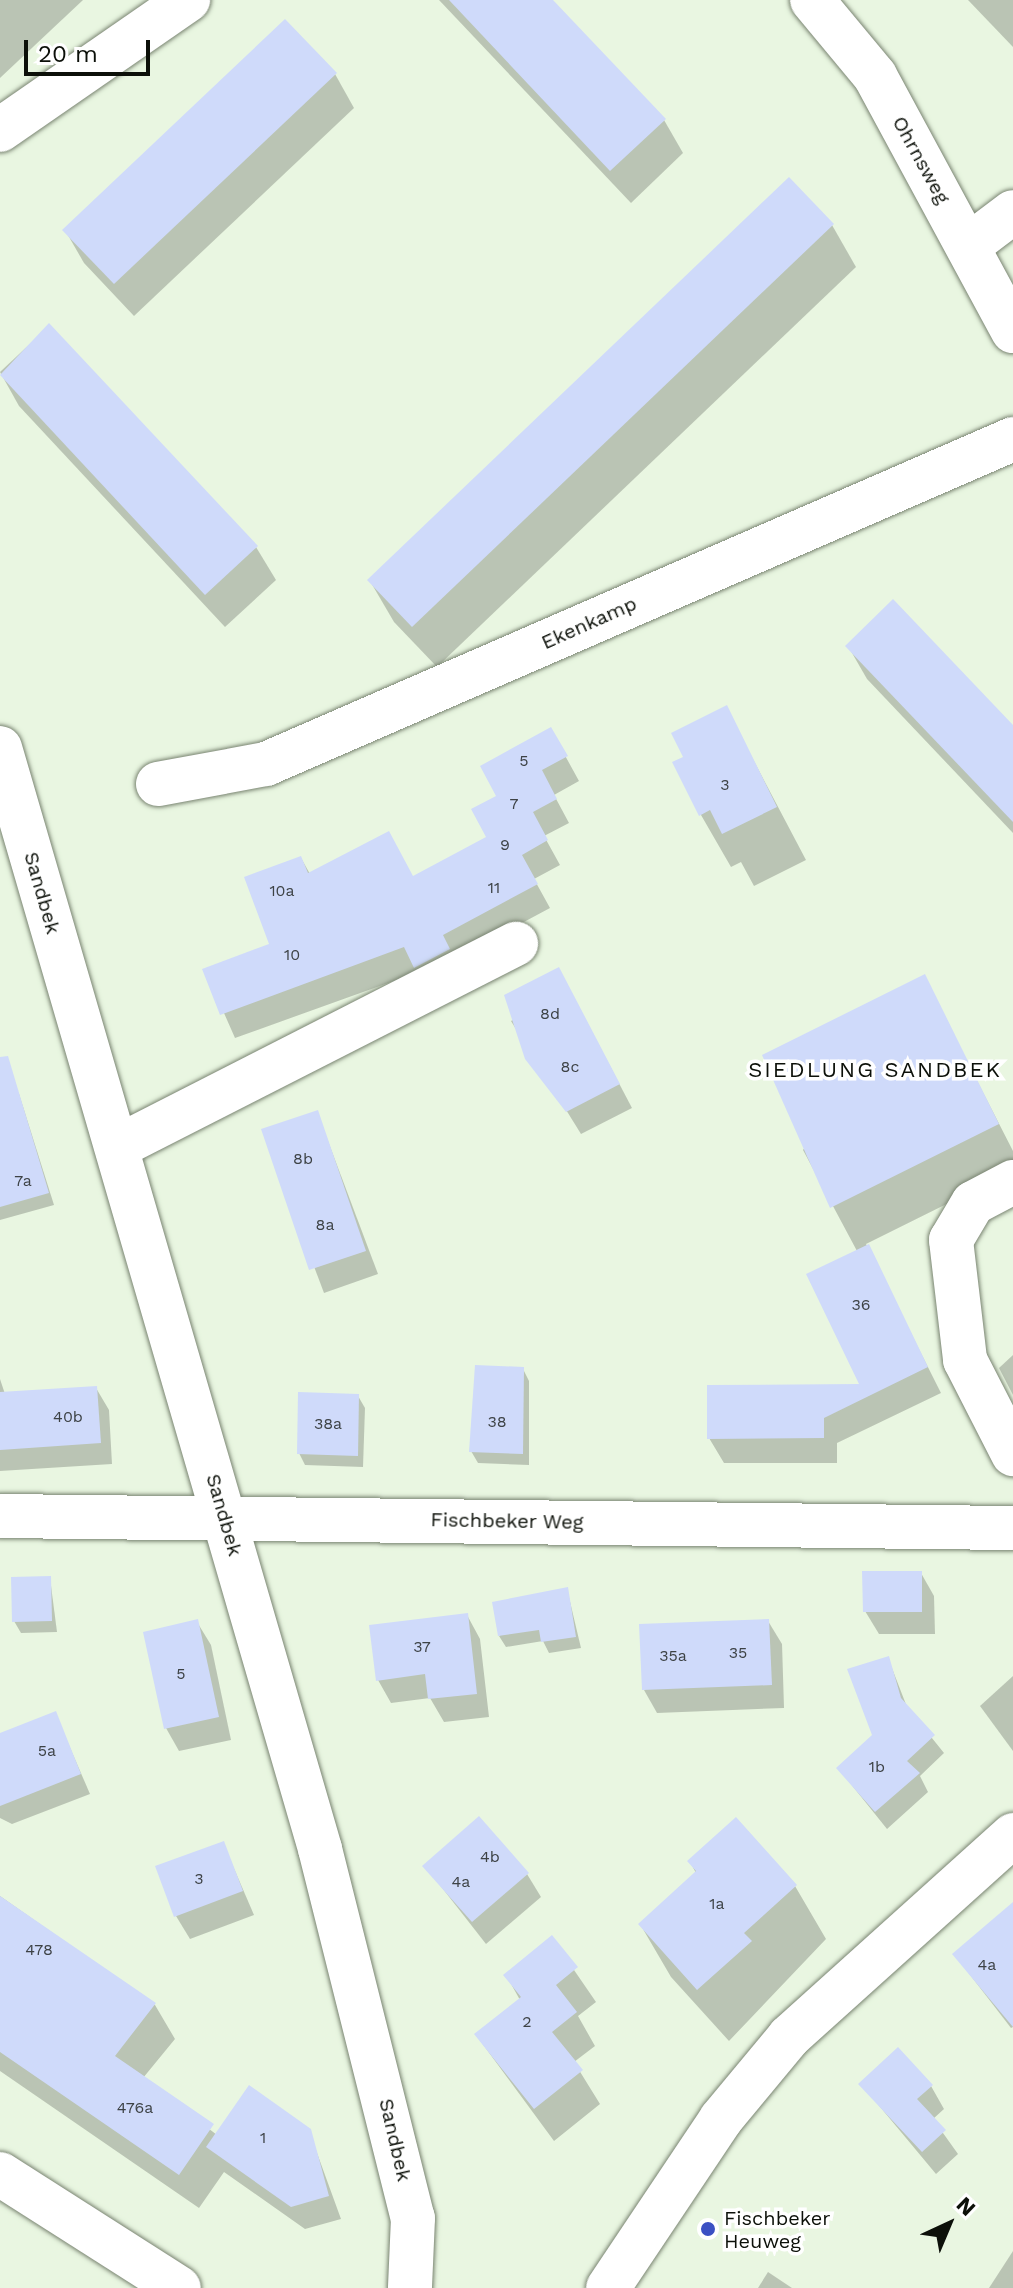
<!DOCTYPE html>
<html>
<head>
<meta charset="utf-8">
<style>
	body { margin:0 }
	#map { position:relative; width:1013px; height:2288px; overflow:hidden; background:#e9f6e1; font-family:"Work Sans",sans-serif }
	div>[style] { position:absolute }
	.shadow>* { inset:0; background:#0003 }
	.building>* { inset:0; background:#cfdafa }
	.roads { filter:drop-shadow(0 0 2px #798471) drop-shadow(0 0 2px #798471) }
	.minor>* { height:44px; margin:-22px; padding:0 22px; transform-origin:22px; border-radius:22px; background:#fff }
	.major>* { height:44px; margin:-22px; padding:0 22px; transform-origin:22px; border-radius:22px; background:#fff }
	.dots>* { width:22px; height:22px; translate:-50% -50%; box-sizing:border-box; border:4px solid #fff; border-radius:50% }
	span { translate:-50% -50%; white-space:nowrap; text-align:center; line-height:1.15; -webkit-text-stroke:7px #fff; paint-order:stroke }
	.number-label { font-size:16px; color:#3d4245 }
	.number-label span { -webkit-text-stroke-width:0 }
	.street-label { font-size:20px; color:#0c1009 }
	.poi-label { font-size:20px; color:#0c1009 }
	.left { translate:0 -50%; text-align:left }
	.neighbourhood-label { font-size:22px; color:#0c1009; letter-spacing:2px }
	.north { position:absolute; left:909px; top:2184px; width:80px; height:80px; -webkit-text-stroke:6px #fff; paint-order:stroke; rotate:44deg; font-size:22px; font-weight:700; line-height:32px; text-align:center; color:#0c1009 }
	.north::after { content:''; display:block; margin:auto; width:28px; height:36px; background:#0c1009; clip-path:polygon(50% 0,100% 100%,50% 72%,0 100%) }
	.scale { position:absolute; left:24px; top:40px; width:126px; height:36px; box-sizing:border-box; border:4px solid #0c1009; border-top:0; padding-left:10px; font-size:24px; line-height:28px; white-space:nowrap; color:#0c1009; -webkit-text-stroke:6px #fff; paint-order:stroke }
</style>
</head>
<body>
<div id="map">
	<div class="shadow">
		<div style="clip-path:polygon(0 0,83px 0,0 78px)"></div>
		<div style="clip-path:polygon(439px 0,551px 0,664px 120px,683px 153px,631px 203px)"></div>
		<div style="clip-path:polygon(968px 0,1013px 0,1013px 47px)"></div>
		<div style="clip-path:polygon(335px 74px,354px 108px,134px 316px,84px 263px,65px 230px)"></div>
		<div style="clip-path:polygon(832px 225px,856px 267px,437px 667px,394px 622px,370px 581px)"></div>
		<div style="clip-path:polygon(49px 326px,256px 547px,276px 580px,225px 627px,19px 406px,0 372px)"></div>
		<div style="clip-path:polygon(848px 646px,1013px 728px,1013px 833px,867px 679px)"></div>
		<div style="clip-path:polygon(726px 708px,806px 860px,754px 886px,741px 862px,731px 867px,701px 815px,686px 758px)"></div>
		<div style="clip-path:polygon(551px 730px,579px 781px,554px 795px,569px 823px,544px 836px,560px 865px,534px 879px,550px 908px,455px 959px,235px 1038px,205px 970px,272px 945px,301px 858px,310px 874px,413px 879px,489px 838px,498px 796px)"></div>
		<div style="clip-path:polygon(924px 977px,1013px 1151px,1013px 1171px,866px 1244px,941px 1393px,837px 1443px,837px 1463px,724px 1463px,709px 1438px,862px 1386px,857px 1251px,803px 1150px)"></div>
		<div style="clip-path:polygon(571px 992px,632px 1108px,581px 1134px,511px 1021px)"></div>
		<div style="clip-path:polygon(19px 1094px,54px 1205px,0 1220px,0 1099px)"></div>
		<div style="clip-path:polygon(317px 1112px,378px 1274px,324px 1293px,263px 1131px)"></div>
		<div style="clip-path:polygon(1013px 1355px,1013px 1395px,999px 1368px)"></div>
		<div style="clip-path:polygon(523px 1369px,529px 1381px,529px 1465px,478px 1463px,471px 1451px)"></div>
		<div style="clip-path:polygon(0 1379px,5px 1394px,96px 1388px,109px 1410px,112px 1464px,0 1471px)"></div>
		<div style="clip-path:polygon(358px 1396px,365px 1408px,363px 1467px,305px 1465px,299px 1453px)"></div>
		<div style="clip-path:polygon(921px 1573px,934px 1596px,935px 1634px,879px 1634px,865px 1611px)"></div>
		<div style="clip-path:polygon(50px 1578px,57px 1632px,21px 1633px,14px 1621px)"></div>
		<div style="clip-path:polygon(567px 1589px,581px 1648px,549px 1653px,543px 1641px,506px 1647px,499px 1636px)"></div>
		<div style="clip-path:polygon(467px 1615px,480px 1639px,489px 1717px,444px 1722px,430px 1698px,391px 1703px,378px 1680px)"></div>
		<div style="clip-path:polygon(768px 1621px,782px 1644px,784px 1708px,657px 1713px,644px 1690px)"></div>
		<div style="clip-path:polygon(197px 1622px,211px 1645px,231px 1740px,179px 1751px,166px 1728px)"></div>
		<div style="clip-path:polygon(888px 1658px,907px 1707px,944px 1753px,920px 1776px,928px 1792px,887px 1829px,838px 1768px,874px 1736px)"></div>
		<div style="clip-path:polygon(1013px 1676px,1013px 1751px,980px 1706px)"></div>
		<div style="clip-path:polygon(55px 1713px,90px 1794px,12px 1824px,0 1818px,0 1735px)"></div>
		<div style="clip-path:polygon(223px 1843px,254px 1915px,190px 1939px,176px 1916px)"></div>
		<div style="clip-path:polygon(690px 1862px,795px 1886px,826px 1939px,729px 2041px,671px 1977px,640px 1924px,696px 1873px)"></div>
		<div style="clip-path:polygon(425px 1866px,527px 1874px,541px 1897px,486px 1944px)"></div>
		<div style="clip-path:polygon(0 1896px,155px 2005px,175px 2039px,143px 2078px,217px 2135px,309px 2131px,341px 2219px,305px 2229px,224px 2172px,199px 2208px,0 2071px)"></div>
		<div style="clip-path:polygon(1013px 1905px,1013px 2027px,1011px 2028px,954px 1954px)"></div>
		<div style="clip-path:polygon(552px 1938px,596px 2002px,578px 2016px,595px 2046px,574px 2062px,600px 2104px,554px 2141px,476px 2035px,520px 2000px,506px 1975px)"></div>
		<div style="clip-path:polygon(861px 2084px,931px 2086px,944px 2109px,933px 2119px,958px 2154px,936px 2174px)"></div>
		<div style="clip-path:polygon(1013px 2251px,1013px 2288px,989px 2288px)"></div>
		<div style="clip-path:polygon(768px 2272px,792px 2288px,758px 2288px)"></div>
	</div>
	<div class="building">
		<div style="clip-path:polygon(449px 0,553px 0,666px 119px,610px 171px)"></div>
		<div style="clip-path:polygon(285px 19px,337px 73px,114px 284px,62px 230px)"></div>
		<div style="clip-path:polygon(789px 177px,834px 224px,412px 627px,367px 580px)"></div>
		<div style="clip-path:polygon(49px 323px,258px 546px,205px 595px,0 375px)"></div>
		<div style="clip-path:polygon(893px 599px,1013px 725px,1013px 822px,845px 646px)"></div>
		<div style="clip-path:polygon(727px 705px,777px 807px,722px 834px,710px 810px,699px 816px,672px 762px,683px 757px,671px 733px)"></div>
		<div style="clip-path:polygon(551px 727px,568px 756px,542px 770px,557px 799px,533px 812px,548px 840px,522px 855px,538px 884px,443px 935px,450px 949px,414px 968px,404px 947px,220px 1015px,202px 969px,269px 944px,244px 877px,301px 856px,308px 873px,389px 831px,413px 876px,486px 837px,471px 809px,496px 796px,480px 766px)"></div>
		<div style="clip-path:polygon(559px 967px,620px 1084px,566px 1112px,525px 1059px,504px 995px)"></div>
		<div style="clip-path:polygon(925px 974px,999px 1124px,830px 1208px,762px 1055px)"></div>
		<div style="clip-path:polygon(8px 1056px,49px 1193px,0 1207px,0 1057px)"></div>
		<div style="clip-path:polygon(318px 1110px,366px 1251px,309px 1270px,261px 1129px)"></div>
		<div style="clip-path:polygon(869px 1244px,928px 1367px,824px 1418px,824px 1438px,707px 1439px,707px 1385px,859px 1384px,806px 1274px)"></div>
		<div style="clip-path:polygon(475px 1365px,524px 1367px,523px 1454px,469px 1452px)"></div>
		<div style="clip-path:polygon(97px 1386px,101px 1443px,0 1450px,0 1392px)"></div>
		<div style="clip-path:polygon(298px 1392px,359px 1394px,358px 1456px,297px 1454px)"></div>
		<div style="clip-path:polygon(862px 1571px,922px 1571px,922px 1612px,863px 1612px)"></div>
		<div style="clip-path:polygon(51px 1576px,52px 1621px,12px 1622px,11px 1577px)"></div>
		<div style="clip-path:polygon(568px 1587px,576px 1637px,541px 1642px,539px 1630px,498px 1636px,492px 1602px)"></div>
		<div style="clip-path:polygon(468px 1613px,477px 1694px,428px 1699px,425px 1674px,376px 1681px,369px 1625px)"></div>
		<div style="clip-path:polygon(198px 1619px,219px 1717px,164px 1729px,143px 1632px)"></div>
		<div style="clip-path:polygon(769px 1619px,772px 1685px,642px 1690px,639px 1624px)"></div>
		<div style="clip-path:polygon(889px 1656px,901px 1698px,935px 1735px,907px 1761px,920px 1773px,875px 1812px,836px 1768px,872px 1735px,847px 1669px)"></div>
		<div style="clip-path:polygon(56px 1711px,81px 1774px,0 1806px,0 1733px)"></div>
		<div style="clip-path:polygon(479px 1816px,529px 1873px,472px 1922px,422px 1866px)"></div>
		<div style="clip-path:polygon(736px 1817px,797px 1885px,744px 1933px,752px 1941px,697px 1990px,638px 1924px,696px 1871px,687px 1861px)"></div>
		<div style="clip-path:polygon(224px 1841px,243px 1891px,174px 1917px,155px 1866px)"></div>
		<div style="clip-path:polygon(0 1896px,156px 2003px,115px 2056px,214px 2124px,179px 2175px,0 2052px)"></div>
		<div style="clip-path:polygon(1013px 1902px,1013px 2027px,952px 1954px)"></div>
		<div style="clip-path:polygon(552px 1935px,578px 1967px,556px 1985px,577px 2012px,552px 2032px,583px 2070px,534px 2109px,474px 2034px,521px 1997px,503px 1975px)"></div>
		<div style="clip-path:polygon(898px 2047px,933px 2085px,917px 2099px,946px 2130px,922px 2152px,858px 2084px)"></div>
		<div style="clip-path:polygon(249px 2085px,311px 2129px,329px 2196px,291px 2207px,206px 2147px)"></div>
	</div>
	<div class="roads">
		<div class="minor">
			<div style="left:812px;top:0;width:99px;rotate:50.3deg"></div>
			<div style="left:875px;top:76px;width:290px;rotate:61.6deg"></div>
			<div style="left:0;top:130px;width:229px;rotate:-34.7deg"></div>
			<div style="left:968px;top:246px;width:56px;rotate:-37.1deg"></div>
			<div style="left:0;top:748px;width:1147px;rotate:73.79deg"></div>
			<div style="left:320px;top:1849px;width:381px;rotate:75.9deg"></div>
			<div style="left:413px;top:2218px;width:70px;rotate:92.5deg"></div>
			<div style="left:158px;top:784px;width:110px;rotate:-10.5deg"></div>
			<div style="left:266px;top:764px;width:815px;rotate:-23.51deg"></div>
			<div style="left:117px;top:1147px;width:448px;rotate:-27deg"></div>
			<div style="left:1013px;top:1182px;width:45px;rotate:152.3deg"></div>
			<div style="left:973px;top:1203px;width:43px;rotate:120.7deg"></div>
			<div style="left:951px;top:1240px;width:121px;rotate:83.3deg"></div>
			<div style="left:965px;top:1360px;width:106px;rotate:62.9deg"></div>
			<div style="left:0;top:1516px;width:1013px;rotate:0.68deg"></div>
			<div style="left:608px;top:2288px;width:203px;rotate:-56.2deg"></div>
			<div style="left:721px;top:2119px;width:107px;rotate:-50.3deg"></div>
			<div style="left:789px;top:2037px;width:302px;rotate:-42deg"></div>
		</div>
		<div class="major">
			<div style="left:0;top:2174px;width:212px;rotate:32.5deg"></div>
		</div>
	</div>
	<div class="dots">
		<div style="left:708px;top:2229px;background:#3b50c3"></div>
	</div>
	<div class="number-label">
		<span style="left:524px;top:761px">5</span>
		<span style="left:725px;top:785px">3</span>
		<span style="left:514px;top:804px">7</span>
		<span style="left:505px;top:845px">9</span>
		<span style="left:494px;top:888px">11</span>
		<span style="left:282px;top:891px">10a</span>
		<span style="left:292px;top:955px">10</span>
		<span style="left:550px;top:1014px">8d</span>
		<span style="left:570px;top:1067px">8c</span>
		<span style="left:303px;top:1159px">8b</span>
		<span style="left:23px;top:1181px">7a</span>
		<span style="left:325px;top:1225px">8a</span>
		<span style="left:861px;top:1305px">36</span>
		<span style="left:68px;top:1417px">40b</span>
		<span style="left:497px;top:1422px">38</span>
		<span style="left:328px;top:1424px">38a</span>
		<span style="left:422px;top:1647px">37</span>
		<span style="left:738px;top:1653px">35</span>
		<span style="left:673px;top:1656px">35a</span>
		<span style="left:181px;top:1674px">5</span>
		<span style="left:47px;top:1751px">5a</span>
		<span style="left:877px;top:1767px">1b</span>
		<span style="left:490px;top:1857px">4b</span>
		<span style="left:199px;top:1879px">3</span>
		<span style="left:461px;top:1882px">4a</span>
		<span style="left:717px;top:1904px">1a</span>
		<span style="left:39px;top:1950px">478</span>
		<span style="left:987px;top:1965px">4a</span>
		<span style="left:527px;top:2022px">2</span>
		<span style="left:135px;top:2108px">476a</span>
		<span style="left:263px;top:2138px">1</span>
	</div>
	<div class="street-label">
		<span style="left:921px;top:160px;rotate:61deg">Ohrnsweg</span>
		<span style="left:589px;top:623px;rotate:-24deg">Ekenkamp</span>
		<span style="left:42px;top:893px;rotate:74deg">Sandbek</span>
		<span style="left:224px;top:1515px;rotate:74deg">Sandbek</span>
		<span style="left:507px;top:1521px;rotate:1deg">Fischbeker Weg</span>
		<span style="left:395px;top:2140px;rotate:77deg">Sandbek</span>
	</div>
	<div class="poi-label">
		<span class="left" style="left:724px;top:2230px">Fischbeker<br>Heuweg</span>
	</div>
	<div class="neighbourhood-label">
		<span style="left:875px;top:1070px">SIEDLUNG SANDBEK</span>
	</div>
	<div class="north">N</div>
	<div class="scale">20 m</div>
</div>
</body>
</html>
